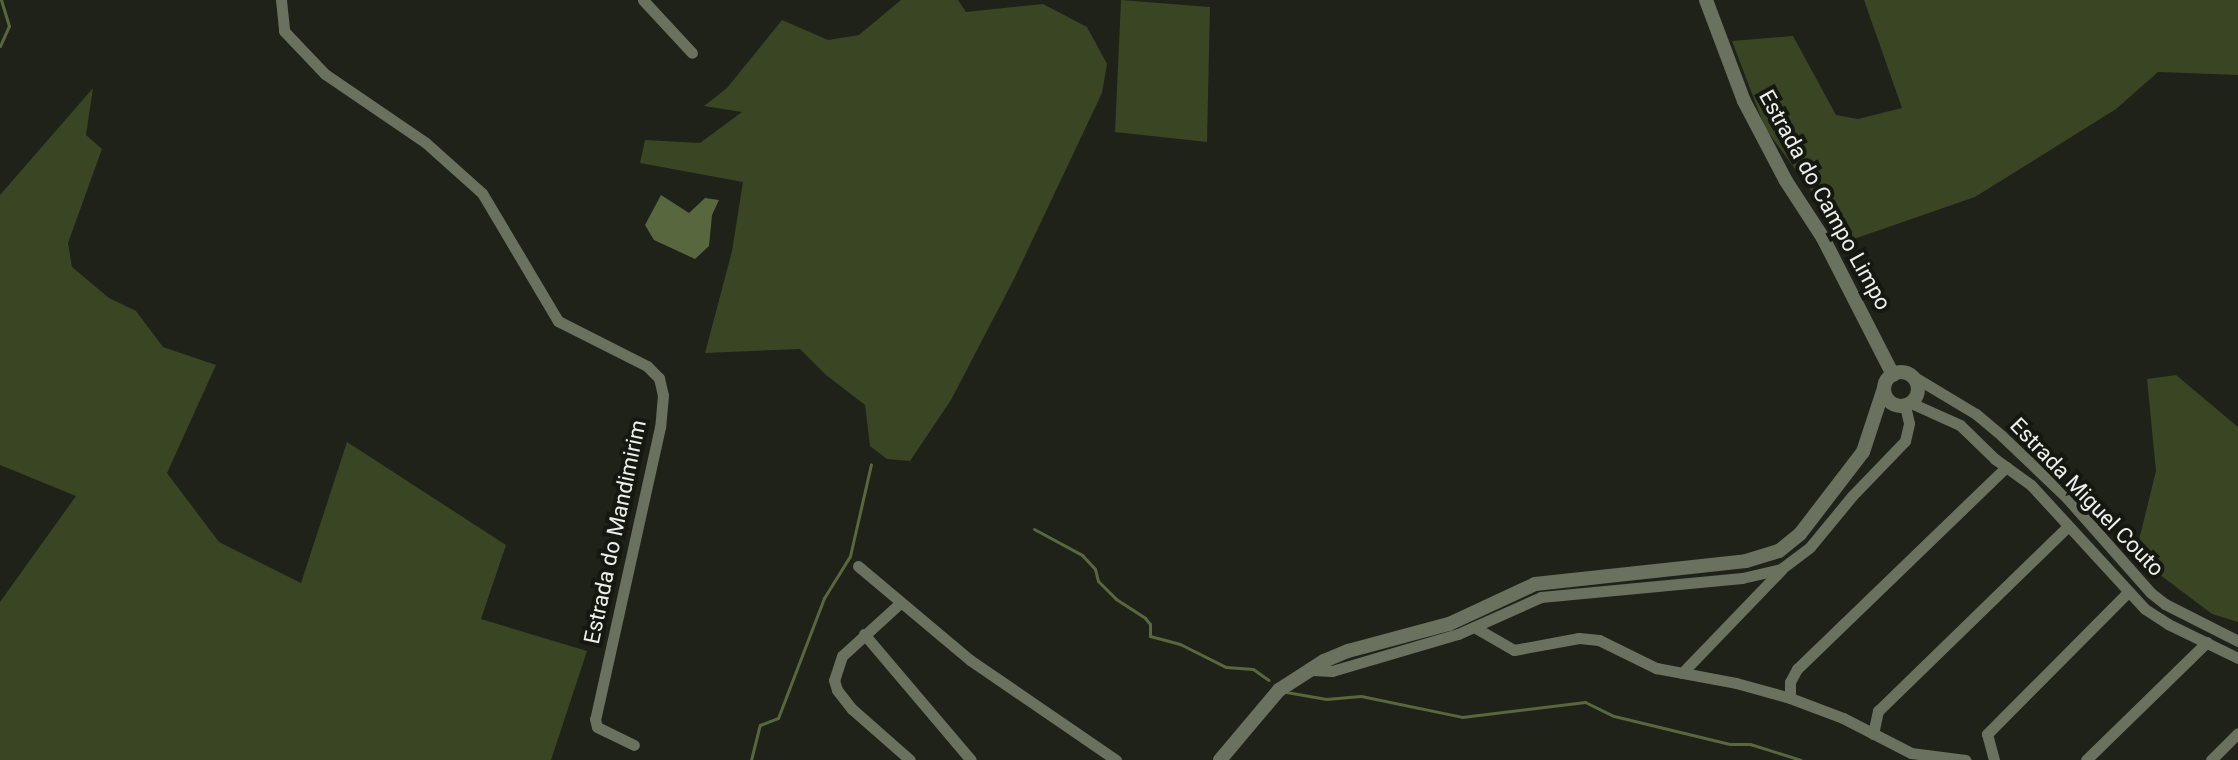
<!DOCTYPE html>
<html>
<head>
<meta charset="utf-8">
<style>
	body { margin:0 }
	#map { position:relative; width:2238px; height:760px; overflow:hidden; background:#1e2219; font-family:Roboto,sans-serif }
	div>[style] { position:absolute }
	.green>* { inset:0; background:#394523 }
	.water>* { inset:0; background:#58673d }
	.stream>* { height:3px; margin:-1.5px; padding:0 1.5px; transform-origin:1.5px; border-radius:1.5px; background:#58673d }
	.minor>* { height:11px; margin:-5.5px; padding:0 5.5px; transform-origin:5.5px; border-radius:5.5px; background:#6a715e }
	.tertiary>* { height:14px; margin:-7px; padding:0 7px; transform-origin:7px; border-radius:7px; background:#6a715e }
	.tertiary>.ring { margin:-7px; padding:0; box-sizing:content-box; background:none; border:14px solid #6a715e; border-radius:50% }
	span { translate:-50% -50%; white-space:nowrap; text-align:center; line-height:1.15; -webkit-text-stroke:8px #151810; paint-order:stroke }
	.street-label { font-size:22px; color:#eef0eb }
</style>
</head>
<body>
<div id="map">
	<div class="green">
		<div style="clip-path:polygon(901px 0,958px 0,966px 12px,1043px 4px,1087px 27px,1107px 64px,1102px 93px,1014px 279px,951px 400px,910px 461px,887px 459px,870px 446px,865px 405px,826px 375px,800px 349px,705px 353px,732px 251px,743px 182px,640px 163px,645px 140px,700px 143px,742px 112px,704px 106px,727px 88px,782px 20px,828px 40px,859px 35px)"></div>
		<div style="clip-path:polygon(1121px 0,1210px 7px,1207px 142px,1115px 132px)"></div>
		<div style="clip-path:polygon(1864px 0,2238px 0,2238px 75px,2158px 72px,2116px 109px,1975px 197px,1848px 241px,1765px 128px,1732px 41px,1793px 36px,1836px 115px,1858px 119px,1902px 108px)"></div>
		<div style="clip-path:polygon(93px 88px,86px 135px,102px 149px,68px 243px,72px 267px,109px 298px,136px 311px,163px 347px,216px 365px,167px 473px,219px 542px,301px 583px,347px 442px,506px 545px,481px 619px,587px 651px,551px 760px,0 760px,0 602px,76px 496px,0 465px,0 195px)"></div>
		<div style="clip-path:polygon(2176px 375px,2238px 427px,2238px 622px,2212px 614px,2135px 556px,2156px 471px,2147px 379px)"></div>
	</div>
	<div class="water">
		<div style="clip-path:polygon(661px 195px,689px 213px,705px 198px,719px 200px,712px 215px,709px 246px,695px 259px,654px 240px,645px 225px)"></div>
	</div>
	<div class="stream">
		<div style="left:0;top:46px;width:22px;rotate:-66deg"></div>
		<div style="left:9px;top:26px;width:27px;rotate:-107deg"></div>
		<div style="left:1034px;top:529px;width:55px;rotate:28.4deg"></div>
		<div style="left:1082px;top:555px;width:19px;rotate:47deg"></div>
		<div style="left:1095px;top:569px;width:12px;rotate:76deg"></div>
		<div style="left:1098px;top:581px;width:25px;rotate:45deg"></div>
		<div style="left:1116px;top:599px;width:35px;rotate:33deg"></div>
		<div style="left:1145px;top:618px;width:8px;rotate:50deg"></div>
		<div style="left:1150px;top:624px;width:12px;rotate:90deg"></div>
		<div style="left:1150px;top:636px;width:31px;rotate:15deg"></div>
		<div style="left:1180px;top:644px;width:51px;rotate:26.6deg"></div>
		<div style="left:1226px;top:667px;width:27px;rotate:4deg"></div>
		<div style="left:1253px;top:669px;width:19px;rotate:35deg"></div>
		<div style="left:1286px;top:692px;width:41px;rotate:9.9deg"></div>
		<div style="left:1326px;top:699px;width:35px;rotate:-5deg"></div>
		<div style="left:1361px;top:696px;width:103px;rotate:11.7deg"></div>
		<div style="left:1462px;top:717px;width:124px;rotate:-7deg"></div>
		<div style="left:1585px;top:702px;width:32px;rotate:26deg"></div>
		<div style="left:1614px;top:716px;width:119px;rotate:13.6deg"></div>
		<div style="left:1730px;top:744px;width:20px"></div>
		<div style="left:1750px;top:744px;width:53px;rotate:17.4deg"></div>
		<div style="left:751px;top:760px;width:36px;rotate:-76deg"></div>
		<div style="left:760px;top:725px;width:19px;rotate:-21deg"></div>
		<div style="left:778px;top:718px;width:129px;rotate:-69deg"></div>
		<div style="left:824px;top:598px;width:49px;rotate:-58.2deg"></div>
		<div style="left:850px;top:556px;width:94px;rotate:-77.1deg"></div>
	</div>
	<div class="minor">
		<div style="left:281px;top:0;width:31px;rotate:84deg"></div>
		<div style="left:284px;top:31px;width:59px;rotate:46.4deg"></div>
		<div style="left:325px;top:74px;width:122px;rotate:34.3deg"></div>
		<div style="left:426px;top:143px;width:75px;rotate:41.8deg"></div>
		<div style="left:482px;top:193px;width:149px;rotate:59.3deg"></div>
		<div style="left:558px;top:321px;width:100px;rotate:26.8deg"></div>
		<div style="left:647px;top:366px;width:17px;rotate:45deg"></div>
		<div style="left:659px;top:378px;width:17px;rotate:77deg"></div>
		<div style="left:663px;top:395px;width:32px;rotate:95deg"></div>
		<div style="left:660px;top:427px;width:299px;rotate:102.5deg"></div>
		<div style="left:595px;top:719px;width:8px;rotate:76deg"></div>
		<div style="left:597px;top:727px;width:41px;rotate:25.9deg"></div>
		<div style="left:643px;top:0;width:72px;rotate:47.2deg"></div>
		<div style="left:1911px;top:375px;width:76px;rotate:31deg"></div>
		<div style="left:1976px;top:414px;width:34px;rotate:40deg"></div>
		<div style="left:2002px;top:436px;width:88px;rotate:43.6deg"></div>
		<div style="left:2066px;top:497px;width:128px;rotate:48.5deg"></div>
		<div style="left:2151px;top:593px;width:18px;rotate:38deg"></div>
		<div style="left:2165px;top:604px;width:82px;rotate:26.9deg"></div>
		<div style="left:1911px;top:403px;width:54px;rotate:24.2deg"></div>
		<div style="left:1960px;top:425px;width:49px;rotate:44.2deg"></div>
		<div style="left:1995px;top:459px;width:44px;rotate:35.8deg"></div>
		<div style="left:2031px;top:485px;width:168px;rotate:47.4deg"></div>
		<div style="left:2145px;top:609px;width:27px;rotate:33deg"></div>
		<div style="left:2168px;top:624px;width:78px;rotate:25.9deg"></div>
		<div style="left:858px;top:566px;width:146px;rotate:40deg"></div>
		<div style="left:970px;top:660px;width:177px;rotate:34.4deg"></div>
		<div style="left:899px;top:604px;width:77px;rotate:137.6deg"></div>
		<div style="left:842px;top:656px;width:25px;rotate:108deg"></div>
		<div style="left:834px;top:680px;width:10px;rotate:73deg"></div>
		<div style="left:837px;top:690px;width:24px;rotate:52deg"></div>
		<div style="left:852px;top:709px;width:77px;rotate:41.3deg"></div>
		<div style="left:1474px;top:627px;width:46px;rotate:29.9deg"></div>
		<div style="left:1514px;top:650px;width:66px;rotate:-10.5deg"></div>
		<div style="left:1579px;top:638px;width:20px;rotate:6deg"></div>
		<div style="left:1599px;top:640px;width:64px;rotate:26.2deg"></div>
		<div style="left:1656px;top:668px;width:81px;rotate:10.6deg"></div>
		<div style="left:1736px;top:683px;width:56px;rotate:15.5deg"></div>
		<div style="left:1790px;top:698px;width:57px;rotate:20.7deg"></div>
		<div style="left:1843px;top:718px;width:76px;rotate:27.2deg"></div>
		<div style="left:1911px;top:753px;width:55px;rotate:7.3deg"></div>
		<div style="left:864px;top:634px;width:165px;rotate:49.7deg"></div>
		<div style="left:1312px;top:670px;width:20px;rotate:3deg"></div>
		<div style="left:1332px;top:671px;width:131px;rotate:-16.4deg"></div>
		<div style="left:1458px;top:634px;width:91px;rotate:-24deg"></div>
		<div style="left:1541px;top:597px;width:202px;rotate:-5.4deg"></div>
		<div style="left:1742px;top:578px;width:40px;rotate:-13deg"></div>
		<div style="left:1781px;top:569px;width:36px;rotate:-37deg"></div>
		<div style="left:1810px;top:547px;width:66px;rotate:-50.5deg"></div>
		<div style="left:1852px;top:496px;width:76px;rotate:-46.1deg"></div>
		<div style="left:1905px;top:441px;width:18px;rotate:-77deg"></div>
		<div style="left:1909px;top:423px;width:17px;rotate:-103deg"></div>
		<div style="left:1682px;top:673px;width:143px;rotate:-46.1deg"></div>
		<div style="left:1790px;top:698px;width:16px;rotate:-90deg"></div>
		<div style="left:1790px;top:682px;width:15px;rotate:-62deg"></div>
		<div style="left:1797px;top:669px;width:291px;rotate:-44deg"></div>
		<div style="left:1873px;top:734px;width:24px;rotate:-78deg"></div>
		<div style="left:1878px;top:711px;width:265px;rotate:-44.2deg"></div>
		<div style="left:1994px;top:760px;width:27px;rotate:-105deg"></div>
		<div style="left:1987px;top:734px;width:199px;rotate:-45.2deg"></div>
		<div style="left:2086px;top:760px;width:169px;rotate:-44.3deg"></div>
		<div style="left:2211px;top:760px;width:38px;rotate:-45deg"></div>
	</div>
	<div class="tertiary">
		<div style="left:1706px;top:0;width:108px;rotate:69.4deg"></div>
		<div style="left:1744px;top:101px;width:90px;rotate:62.3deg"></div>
		<div style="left:1786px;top:181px;width:68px;rotate:57deg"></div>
		<div style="left:1823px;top:238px;width:154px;rotate:62.9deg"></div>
		<div class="ring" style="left:1884px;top:372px;width:20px;height:20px"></div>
		<div style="left:1220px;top:760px;width:92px;rotate:-49.9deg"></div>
		<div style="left:1279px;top:690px;width:54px;rotate:-32.8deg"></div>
		<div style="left:1324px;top:661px;width:26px;rotate:-23deg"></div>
		<div style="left:1348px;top:651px;width:105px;rotate:-15deg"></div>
		<div style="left:1449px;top:624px;width:95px;rotate:-24.9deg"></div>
		<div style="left:1535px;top:584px;width:212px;rotate:-6.2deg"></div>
		<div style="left:1746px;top:561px;width:34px;rotate:-17deg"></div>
		<div style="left:1779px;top:551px;width:27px;rotate:-39deg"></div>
		<div style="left:1800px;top:534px;width:103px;rotate:-52.5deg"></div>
		<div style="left:1863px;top:452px;width:67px;rotate:-71.8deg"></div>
	</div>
	<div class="street-label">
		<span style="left:1825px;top:200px;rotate:61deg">Estrada do Campo Limpo</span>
		<span style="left:2087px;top:497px;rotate:46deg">Estrada Miguel Couto</span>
		<span style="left:615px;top:532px;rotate:-78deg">Estrada do Mandimirim</span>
	</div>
</div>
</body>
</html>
